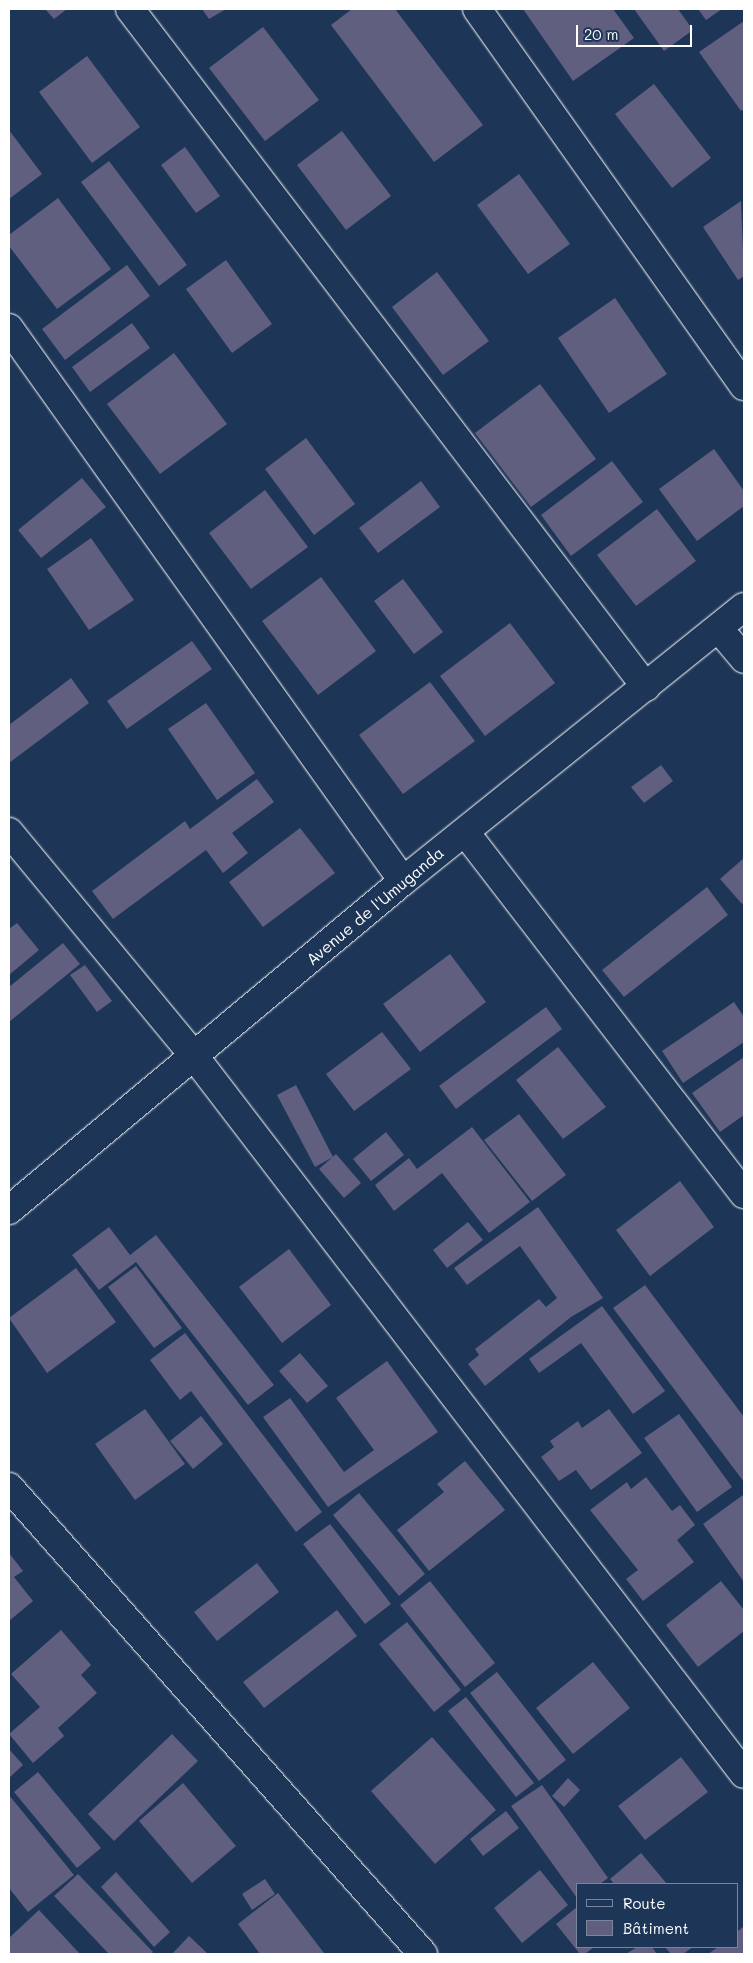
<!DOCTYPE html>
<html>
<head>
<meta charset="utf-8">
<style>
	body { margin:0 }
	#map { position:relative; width:753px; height:1963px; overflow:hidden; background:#1d3557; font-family:Mali,sans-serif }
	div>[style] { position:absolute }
	.building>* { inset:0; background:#605f80 }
	.roads { filter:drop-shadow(0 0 1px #fff) drop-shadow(0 0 1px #fff) }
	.minor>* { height:28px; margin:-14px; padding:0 14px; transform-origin:14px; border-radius:14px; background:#1d3557 }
	.tertiary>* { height:28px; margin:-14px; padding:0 14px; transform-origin:14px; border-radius:14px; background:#1d3557 }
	span { translate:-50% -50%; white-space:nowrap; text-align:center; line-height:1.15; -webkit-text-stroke:4.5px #1d3557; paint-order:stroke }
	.street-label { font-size:16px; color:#fff }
	.frame { position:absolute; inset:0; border:10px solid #fff; pointer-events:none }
	.legend { position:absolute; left:576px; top:1883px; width:162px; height:65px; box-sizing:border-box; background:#1d3557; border:1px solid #77869a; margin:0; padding:6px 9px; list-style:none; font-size:15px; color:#fff }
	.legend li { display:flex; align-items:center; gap:10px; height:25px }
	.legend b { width:25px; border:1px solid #77869a }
	.scale { position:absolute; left:576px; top:25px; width:116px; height:22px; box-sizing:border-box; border:2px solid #fff; border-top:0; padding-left:6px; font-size:15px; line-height:18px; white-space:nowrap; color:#fff; -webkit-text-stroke:4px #1d3557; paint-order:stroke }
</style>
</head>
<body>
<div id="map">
	<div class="building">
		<div style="clip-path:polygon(45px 9px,67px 9px,54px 19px)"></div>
		<div style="clip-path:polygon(202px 9px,226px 9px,209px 19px)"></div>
		<div style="clip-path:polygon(352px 9px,395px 9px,483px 125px,434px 162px,331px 25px)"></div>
		<div style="clip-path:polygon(523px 9px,613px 9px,634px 38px,573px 81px)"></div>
		<div style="clip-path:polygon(634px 9px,678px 9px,693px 30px,664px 51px)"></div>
		<div style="clip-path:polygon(698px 9px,722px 9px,706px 20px)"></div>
		<div style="clip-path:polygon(744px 21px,744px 109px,741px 111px,699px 52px)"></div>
		<div style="clip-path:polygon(263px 27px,319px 100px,265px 141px,209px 68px)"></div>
		<div style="clip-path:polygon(87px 56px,140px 127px,92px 163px,39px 92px)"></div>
		<div style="clip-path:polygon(654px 84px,711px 158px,672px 188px,615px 114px)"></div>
		<div style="clip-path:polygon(9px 130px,42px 174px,9px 199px)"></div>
		<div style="clip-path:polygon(342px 131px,391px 196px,346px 230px,297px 165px)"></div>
		<div style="clip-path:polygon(185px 147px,220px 196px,196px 213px,161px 165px)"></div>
		<div style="clip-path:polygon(109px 161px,187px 265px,159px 286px,81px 182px)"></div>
		<div style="clip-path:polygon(519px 174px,570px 244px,528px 274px,477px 205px)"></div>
		<div style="clip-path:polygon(58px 198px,111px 269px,57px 309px,9px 246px,9px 235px)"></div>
		<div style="clip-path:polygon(741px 201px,744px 276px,738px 280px,703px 227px)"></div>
		<div style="clip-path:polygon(226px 260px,272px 324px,232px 353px,186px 289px)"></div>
		<div style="clip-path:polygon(127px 265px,150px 296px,65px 360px,42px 329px)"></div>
		<div style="clip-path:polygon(437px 272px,489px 341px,443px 375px,392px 307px)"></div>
		<div style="clip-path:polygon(615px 298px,667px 374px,609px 413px,558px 338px)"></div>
		<div style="clip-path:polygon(132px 323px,150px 348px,90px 392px,72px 367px)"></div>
		<div style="clip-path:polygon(174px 353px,227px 424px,160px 474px,107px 404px)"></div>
		<div style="clip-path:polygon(540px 384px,596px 459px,531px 507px,475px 433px)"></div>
		<div style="clip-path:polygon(306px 438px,355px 504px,314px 535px,265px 469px)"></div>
		<div style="clip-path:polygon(714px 449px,744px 491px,744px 506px,697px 541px,659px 489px)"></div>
		<div style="clip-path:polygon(612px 461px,643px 502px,571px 556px,541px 515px)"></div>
		<div style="clip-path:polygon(82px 478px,106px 507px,41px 558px,18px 530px)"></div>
		<div style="clip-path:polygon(421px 481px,440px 507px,378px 553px,359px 528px)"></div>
		<div style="clip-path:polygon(265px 490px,308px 547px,251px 589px,209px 533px)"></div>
		<div style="clip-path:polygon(657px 509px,696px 561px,636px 606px,597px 555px)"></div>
		<div style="clip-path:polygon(91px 538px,134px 600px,89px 630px,47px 569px)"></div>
		<div style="clip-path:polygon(321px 577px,376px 651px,318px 695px,262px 621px)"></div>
		<div style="clip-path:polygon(403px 579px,443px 632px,414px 654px,374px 601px)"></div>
		<div style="clip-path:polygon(510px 623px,555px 683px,485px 736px,440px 676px)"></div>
		<div style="clip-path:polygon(192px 641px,212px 669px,127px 729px,107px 701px)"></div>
		<div style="clip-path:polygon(71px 678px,89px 703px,9px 763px,9px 725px)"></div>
		<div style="clip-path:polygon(430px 682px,475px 741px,403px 794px,359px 735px)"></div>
		<div style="clip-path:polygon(206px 703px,255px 773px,217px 800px,168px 729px)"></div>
		<div style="clip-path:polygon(661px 765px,673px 781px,644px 803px,631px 787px)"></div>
		<div style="clip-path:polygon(257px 779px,274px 802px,232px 833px,248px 853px,223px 873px,206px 850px,113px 919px,92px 891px,185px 821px,190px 829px)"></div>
		<div style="clip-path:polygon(300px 828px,335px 873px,263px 927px,229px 882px)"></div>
		<div style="clip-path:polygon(744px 858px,744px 902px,742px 904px,720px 879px)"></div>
		<div style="clip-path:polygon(707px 887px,728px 915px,624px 997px,602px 970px)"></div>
		<div style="clip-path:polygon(17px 923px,39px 950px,9px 975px,9px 929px)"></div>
		<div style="clip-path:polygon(63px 943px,80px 964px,9px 1022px,9px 987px)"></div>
		<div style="clip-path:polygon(450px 954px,486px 1002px,420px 1052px,383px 1004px)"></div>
		<div style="clip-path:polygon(85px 965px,112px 1001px,97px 1012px,70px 975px)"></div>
		<div style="clip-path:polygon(734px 1002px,744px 1017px,744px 1042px,683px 1083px,662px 1051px)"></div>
		<div style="clip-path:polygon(546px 1007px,562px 1029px,456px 1109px,439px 1086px)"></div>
		<div style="clip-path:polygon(382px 1032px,411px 1069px,354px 1111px,326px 1074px)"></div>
		<div style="clip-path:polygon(558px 1047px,606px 1107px,563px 1139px,516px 1080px)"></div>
		<div style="clip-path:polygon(744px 1057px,744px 1115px,720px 1132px,692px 1093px)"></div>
		<div style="clip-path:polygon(296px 1085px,333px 1157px,315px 1167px,277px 1095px)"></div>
		<div style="clip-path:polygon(519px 1114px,566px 1175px,532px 1201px,484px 1140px)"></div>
		<div style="clip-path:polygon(472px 1127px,530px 1202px,489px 1233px,442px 1173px,394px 1211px,375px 1185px,409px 1158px,417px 1169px)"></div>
		<div style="clip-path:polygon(386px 1132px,404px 1155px,371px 1181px,353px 1159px)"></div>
		<div style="clip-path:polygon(336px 1154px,361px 1183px,344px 1198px,319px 1169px)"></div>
		<div style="clip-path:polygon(680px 1181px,714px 1227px,650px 1276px,616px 1230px)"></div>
		<div style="clip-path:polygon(538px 1207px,603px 1298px,571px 1317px,485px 1386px,468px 1364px,479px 1355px,475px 1349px,539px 1299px,546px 1307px,557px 1298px,520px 1246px,467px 1285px,454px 1268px)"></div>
		<div style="clip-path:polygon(468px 1222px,483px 1240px,447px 1268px,433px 1250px)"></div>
		<div style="clip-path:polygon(109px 1227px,130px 1255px,156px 1235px,274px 1385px,248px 1405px,136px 1262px,99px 1290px,72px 1255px)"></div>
		<div style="clip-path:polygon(289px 1249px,331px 1305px,282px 1343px,239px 1287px)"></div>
		<div style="clip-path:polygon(136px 1266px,182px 1328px,154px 1348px,108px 1287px)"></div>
		<div style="clip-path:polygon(76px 1268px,116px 1322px,47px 1373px,9px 1318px)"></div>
		<div style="clip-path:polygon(645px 1285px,744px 1417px,744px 1482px,613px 1308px)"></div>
		<div style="clip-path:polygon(602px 1306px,665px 1391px,633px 1414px,581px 1343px,539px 1373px,529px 1359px)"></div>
		<div style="clip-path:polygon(185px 1333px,322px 1512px,296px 1532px,191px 1391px,180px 1400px,150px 1360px)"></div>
		<div style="clip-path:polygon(300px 1353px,328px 1386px,307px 1403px,279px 1371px)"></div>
		<div style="clip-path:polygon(387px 1361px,438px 1432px,328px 1507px,263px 1417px,290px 1398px,344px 1472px,374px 1450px,336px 1398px)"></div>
		<div style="clip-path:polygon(145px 1409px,185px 1464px,135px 1500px,95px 1444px)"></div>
		<div style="clip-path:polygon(609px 1409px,642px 1453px,591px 1490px,576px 1470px,559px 1481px,541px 1457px,554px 1447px,550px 1441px,578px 1421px,582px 1428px)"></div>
		<div style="clip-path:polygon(679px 1414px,732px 1487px,697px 1512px,644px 1438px)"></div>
		<div style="clip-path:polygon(201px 1416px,223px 1444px,193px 1469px,170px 1441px)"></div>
		<div style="clip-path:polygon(465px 1461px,505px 1510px,429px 1571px,397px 1530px,444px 1492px,437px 1484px)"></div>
		<div style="clip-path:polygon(646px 1477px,672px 1511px,680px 1505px,695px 1525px,677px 1540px,694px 1562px,643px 1601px,626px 1579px,638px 1570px,590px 1510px,627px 1482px,631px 1489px)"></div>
		<div style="clip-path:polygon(359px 1493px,425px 1574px,399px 1596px,333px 1515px)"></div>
		<div style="clip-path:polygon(743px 1495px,744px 1497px,744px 1582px,703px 1524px)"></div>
		<div style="clip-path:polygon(330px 1524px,391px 1604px,365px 1624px,303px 1544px)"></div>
		<div style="clip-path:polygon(9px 1553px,23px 1571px,14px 1577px,33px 1601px,9px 1621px)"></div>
		<div style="clip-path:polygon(257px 1563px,279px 1592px,217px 1641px,194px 1612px)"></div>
		<div style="clip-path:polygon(430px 1581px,495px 1663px,465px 1687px,400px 1605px)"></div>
		<div style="clip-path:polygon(721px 1581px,744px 1610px,744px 1631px,698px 1667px,666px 1625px)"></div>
		<div style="clip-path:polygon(337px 1610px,357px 1636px,264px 1708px,243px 1682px)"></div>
		<div style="clip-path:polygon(407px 1622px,461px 1690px,434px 1712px,379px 1644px)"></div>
		<div style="clip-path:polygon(61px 1630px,91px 1665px,81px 1675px,97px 1693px,58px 1728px,64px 1736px,33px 1763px,9px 1734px,40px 1707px,11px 1674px)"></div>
		<div style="clip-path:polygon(593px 1662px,630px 1708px,573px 1754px,536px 1708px)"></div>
		<div style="clip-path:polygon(497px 1672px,566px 1760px,539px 1781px,470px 1693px)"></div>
		<div style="clip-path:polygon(466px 1697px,534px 1783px,516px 1797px,448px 1711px)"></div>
		<div style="clip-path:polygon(172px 1734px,198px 1761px,114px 1841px,88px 1814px)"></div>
		<div style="clip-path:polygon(432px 1737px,496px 1810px,435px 1864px,371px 1791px)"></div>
		<div style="clip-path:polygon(9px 1749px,23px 1765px,9px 1778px)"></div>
		<div style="clip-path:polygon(681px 1757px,708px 1792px,645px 1840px,618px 1806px)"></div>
		<div style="clip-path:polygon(38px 1772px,101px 1848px,77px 1868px,14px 1792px)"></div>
		<div style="clip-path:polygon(568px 1778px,580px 1790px,564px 1807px,552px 1796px)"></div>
		<div style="clip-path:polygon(183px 1783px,236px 1846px,192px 1883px,139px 1821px)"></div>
		<div style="clip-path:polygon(542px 1785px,608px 1878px,600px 1884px,577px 1884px,577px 1898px,511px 1806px)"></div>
		<div style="clip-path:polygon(9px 1795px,74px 1875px,28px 1912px,9px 1888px)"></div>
		<div style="clip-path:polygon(506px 1811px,519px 1828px,483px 1856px,470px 1839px)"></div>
		<div style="clip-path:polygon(641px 1853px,667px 1884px,614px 1884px,610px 1879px)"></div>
		<div style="clip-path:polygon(540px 1870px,568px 1905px,522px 1943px,494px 1908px)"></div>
		<div style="clip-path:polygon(116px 1872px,170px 1932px,154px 1947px,101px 1887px)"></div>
		<div style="clip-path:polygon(78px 1874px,153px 1952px,151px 1954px,109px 1954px,54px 1896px)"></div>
		<div style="clip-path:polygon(265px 1879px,275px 1894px,252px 1910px,242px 1894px)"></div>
		<div style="clip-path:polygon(278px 1893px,324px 1953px,323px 1954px,260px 1954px,238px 1924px)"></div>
		<div style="clip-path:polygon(577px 1907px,577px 1947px,594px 1947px,585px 1954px,580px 1954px,556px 1924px)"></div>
		<div style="clip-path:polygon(39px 1910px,80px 1954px,9px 1954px,9px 1938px)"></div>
		<div style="clip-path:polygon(744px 1926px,744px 1954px,708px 1954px,718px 1947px,737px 1947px,737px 1932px)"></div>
		<div style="clip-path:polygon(189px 1936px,208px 1954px,172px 1954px)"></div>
		<div style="clip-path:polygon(637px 1947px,652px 1947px,657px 1954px,626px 1954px)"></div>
		<div style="clip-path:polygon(665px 1947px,693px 1947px,683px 1954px,671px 1954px)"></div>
	</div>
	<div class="roads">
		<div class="minor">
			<div style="left:130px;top:9px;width:852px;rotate:52.73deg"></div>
			<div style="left:477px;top:9px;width:462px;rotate:54.7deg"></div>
			<div style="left:9px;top:328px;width:679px;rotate:54.53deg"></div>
			<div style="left:719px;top:629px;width:39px;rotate:50deg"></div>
			<div style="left:9px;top:832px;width:291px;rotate:50.4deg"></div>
			<div style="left:194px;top:1056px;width:904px;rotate:52.55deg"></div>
			<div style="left:465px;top:832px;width:457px;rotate:52.4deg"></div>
			<div style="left:9px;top:1487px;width:624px;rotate:48.44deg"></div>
		</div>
		<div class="tertiary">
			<div style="left:9px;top:1210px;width:513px;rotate:-39.86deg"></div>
			<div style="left:403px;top:881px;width:437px;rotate:-38.8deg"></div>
		</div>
	</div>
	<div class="street-label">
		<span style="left:375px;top:906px;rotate:-40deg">Avenue de l'Umuganda</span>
	</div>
	<div class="frame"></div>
	<ul class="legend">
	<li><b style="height:6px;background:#1d3557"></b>Route</li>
	<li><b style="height:14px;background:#605f80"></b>Bâtiment</li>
	</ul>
	<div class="scale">20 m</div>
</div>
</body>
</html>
